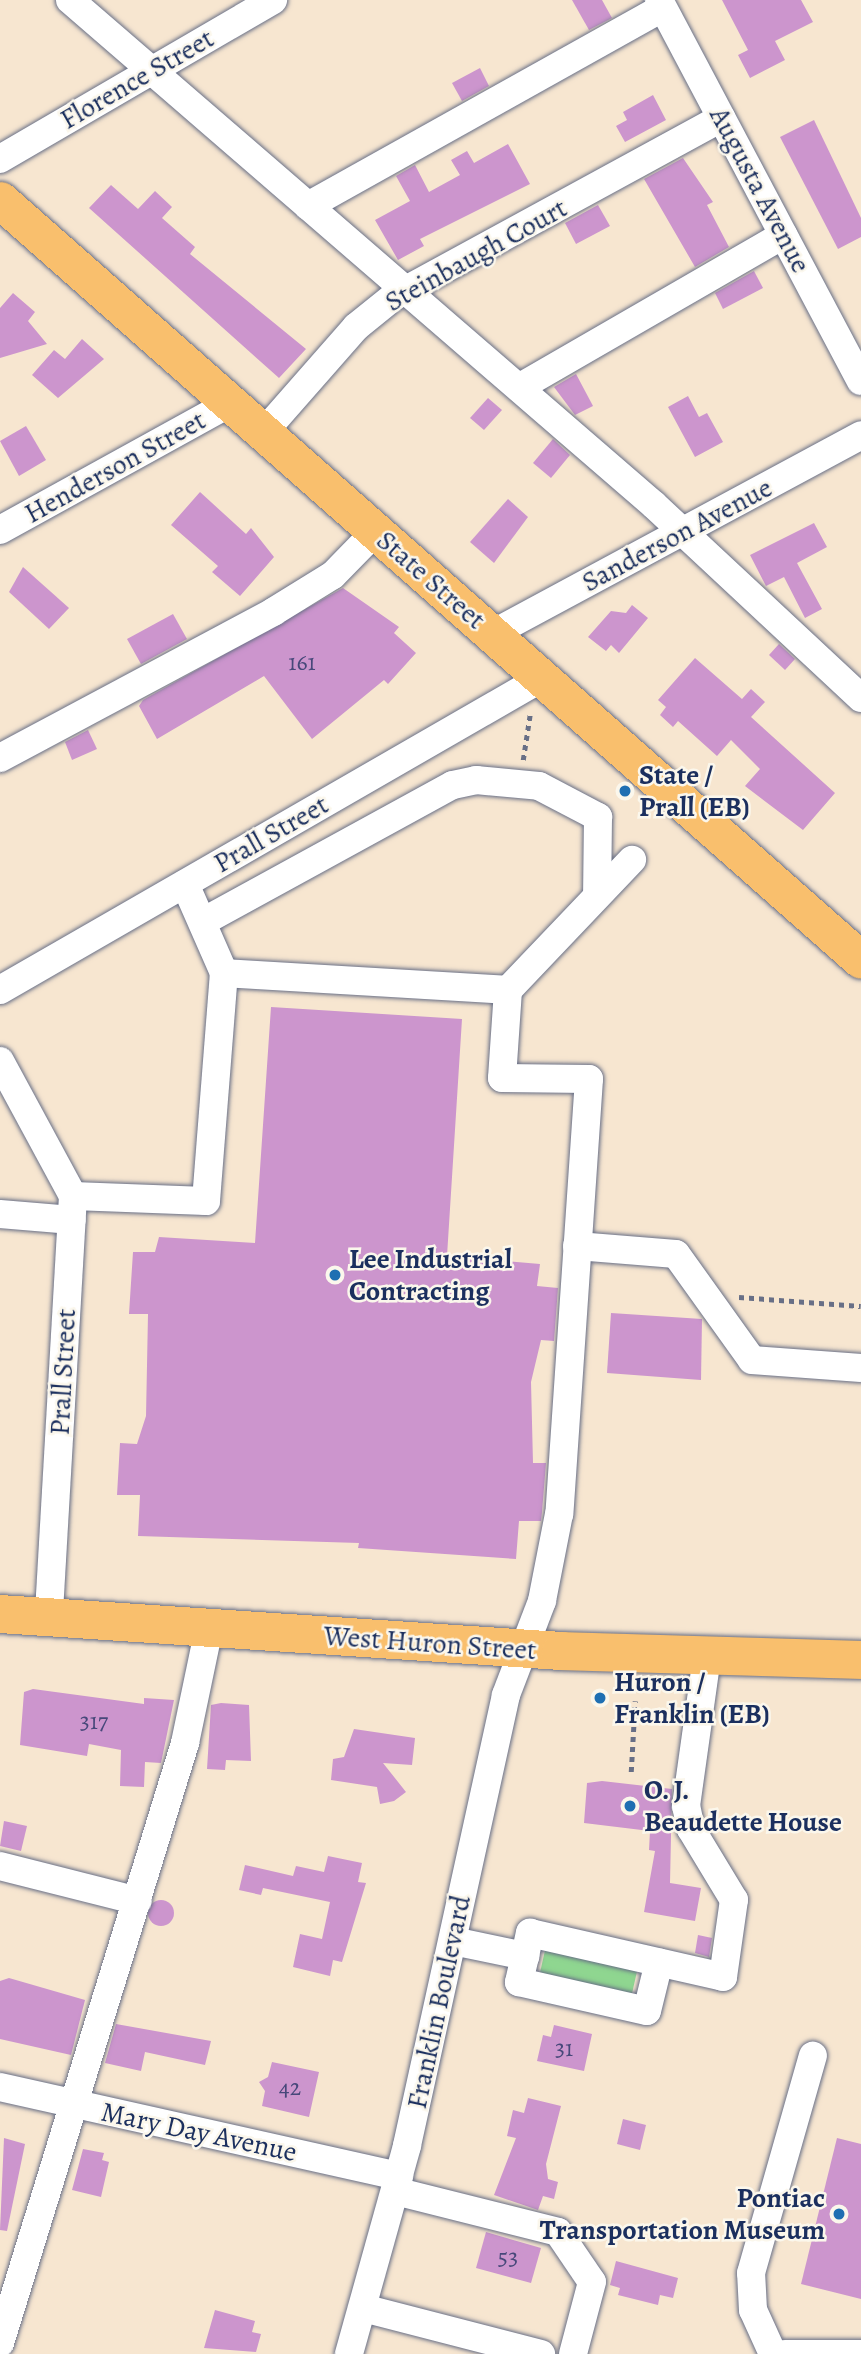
<!DOCTYPE html>
<html>
<head>
<meta charset="utf-8">
<style>
	body { margin:0 }
	#map { position:relative; width:861px; height:2354px; overflow:hidden; background:#f7e6d0; font-family:Alegreya,serif }
	div>[style] { position:absolute }
	.green>* { inset:0; background:#8fd690 }
	.building>* { inset:0; background:#cc95cd }
	.round { border-radius:50% }
	.path>* { height:4.5px; margin-top:-2.25px; transform-origin:0; background:repeating-linear-gradient(90deg,#686f86 0 5px,transparent 0 10px) }
	.roads { filter:drop-shadow(0 0 2px #686f86) drop-shadow(0 0 2px #686f86) }
	.minor>* { height:28px; margin:-14px; padding:0 14px; transform-origin:14px; border-radius:14px; background:#fff }
	.major>* { height:37px; margin:-18.5px; padding:0 18.5px; transform-origin:18.5px; border-radius:18.5px; background:#f9bf6d }
	.highway>* { height:38px; margin:-19px; padding:0 19px; transform-origin:19px; border-radius:19px; background:#f9bf6d }
	.dots>* { width:19px; height:19px; translate:-50% -50%; box-sizing:border-box; border:4px solid #fbf7ec; border-radius:50% }
	span { translate:-50% -50%; white-space:nowrap; text-align:center; line-height:1.15; -webkit-text-stroke:5px #fbf7ec; paint-order:stroke }
	.number-label { font-size:24px; color:#47487a }
	.number-label span { -webkit-text-stroke-width:0 }
	.street-label { font-size:28px; color:#1b2f5e }
	.poi-label { font-size:28px; color:#1b2f5e; font-weight:700 }
	.left { translate:0 -50%; text-align:left }
	.right { translate:-100% -50%; text-align:right }
</style>
</head>
<body>
<div id="map">
	<div class="green">
		<div style="clip-path:polygon(546px 1946px,638px 1967px,631px 1998px,539px 1977px)"></div>
	</div>
	<div class="building">
		<div style="clip-path:polygon(572px 0,602px 0,612px 18px,589px 30px)"></div>
		<div style="clip-path:polygon(722px 0,801px 0,813px 22px,775px 41px,785px 60px,750px 78px,738px 55px,748px 50px)"></div>
		<div style="clip-path:polygon(480px 68px,489px 86px,462px 101px,452px 83px)"></div>
		<div style="clip-path:polygon(653px 95px,666px 120px,625px 142px,616px 126px,627px 120px,623px 112px)"></div>
		<div style="clip-path:polygon(814px 120px,861px 218px,861px 237px,838px 249px,780px 137px)"></div>
		<div style="clip-path:polygon(508px 144px,530px 184px,420px 239px,424px 246px,398px 260px,375px 220px,410px 201px,396px 176px,415px 165px,429px 192px,460px 175px,451px 160px,467px 151px,474px 163px)"></div>
		<div style="clip-path:polygon(683px 158px,713px 202px,707px 205px,729px 247px,695px 267px,644px 179px)"></div>
		<div style="clip-path:polygon(111px 185px,138px 209px,155px 191px,172px 207px,162px 218px,195px 247px,190px 254px,306px 349px,279px 378px,89px 208px)"></div>
		<div style="clip-path:polygon(598px 205px,610px 226px,576px 244px,565px 223px)"></div>
		<div style="clip-path:polygon(754px 271px,763px 288px,723px 309px,715px 293px)"></div>
		<div style="clip-path:polygon(13px 293px,35px 312px,28px 321px,47px 344px,0 358px,0 308px)"></div>
		<div style="clip-path:polygon(82px 339px,104px 359px,58px 398px,32px 375px,54px 350px,65px 359px)"></div>
		<div style="clip-path:polygon(576px 374px,593px 406px,575px 415px,554px 387px)"></div>
		<div style="clip-path:polygon(688px 396px,699px 417px,707px 413px,723px 442px,695px 457px,668px 407px)"></div>
		<div style="clip-path:polygon(488px 398px,502px 410px,484px 430px,470px 418px)"></div>
		<div style="clip-path:polygon(26px 426px,46px 460px,19px 476px,0 441px)"></div>
		<div style="clip-path:polygon(553px 439px,570px 455px,551px 478px,533px 463px)"></div>
		<div style="clip-path:polygon(200px 492px,246px 534px,251px 528px,274px 557px,240px 596px,212px 572px,218px 566px,171px 525px)"></div>
		<div style="clip-path:polygon(508px 499px,528px 517px,494px 563px,470px 542px)"></div>
		<div style="clip-path:polygon(814px 523px,827px 547px,797px 563px,822px 609px,805px 618px,784px 577px,766px 586px,750px 555px)"></div>
		<div style="clip-path:polygon(23px 567px,69px 608px,49px 629px,9px 592px)"></div>
		<div style="clip-path:polygon(343px 588px,399px 627px,394px 633px,416px 653px,388px 684px,384px 680px,312px 739px,264px 676px,157px 739px,139px 706px,143px 700px)"></div>
		<div style="clip-path:polygon(632px 605px,648px 618px,619px 653px,611px 645px,606px 651px,588px 637px,611px 611px,626px 613px)"></div>
		<div style="clip-path:polygon(173px 614px,187px 639px,141px 664px,127px 639px)"></div>
		<div style="clip-path:polygon(779px 644px,795px 659px,785px 670px,769px 655px)"></div>
		<div style="clip-path:polygon(695px 658px,742px 699px,751px 689px,765px 702px,751px 717px,835px 793px,803px 830px,745px 786px,760px 769px,731px 740px,717px 756px,678px 721px,673px 727px,660px 715px,666px 707px,658px 700px)"></div>
		<div style="clip-path:polygon(88px 730px,97px 749px,72px 760px,65px 742px)"></div>
		<div style="clip-path:polygon(271px 1007px,462px 1019px,447px 1256px,540px 1264px,537px 1286px,558px 1288px,554px 1341px,541px 1340px,531px 1382px,533px 1463px,546px 1463px,542px 1512px,541px 1521px,519px 1521px,516px 1559px,358px 1548px,359px 1543px,138px 1536px,140px 1495px,117px 1495px,120px 1443px,137px 1444px,146px 1416px,148px 1314px,129px 1314px,133px 1252px,155px 1252px,159px 1237px,255px 1243px)"></div>
		<div style="clip-path:polygon(611px 1313px,702px 1319px,701px 1380px,607px 1373px)"></div>
		<div style="clip-path:polygon(33px 1689px,144px 1704px,144px 1698px,174px 1700px,161px 1763px,145px 1762px,144px 1787px,120px 1786px,121px 1750px,89px 1744px,87px 1756px,20px 1745px,24px 1692px)"></div>
		<div style="clip-path:polygon(221px 1703px,249px 1705px,251px 1761px,226px 1760px,225px 1770px,207px 1769px,211px 1705px)"></div>
		<div style="clip-path:polygon(354px 1729px,415px 1738px,412px 1765px,383px 1763px,406px 1792px,394px 1801px,380px 1804px,377px 1787px,331px 1780px,333px 1759px,344px 1757px)"></div>
		<div style="clip-path:polygon(602px 1781px,672px 1789px,670px 1883px,701px 1888px,695px 1921px,644px 1912px,655px 1851px,649px 1850px,650px 1831px,584px 1823px,587px 1783px)"></div>
		<div style="clip-path:polygon(4px 1821px,27px 1826px,21px 1851px,0 1846px)"></div>
		<div style="clip-path:polygon(328px 1856px,362px 1863px,358px 1882px,366px 1883px,342px 1962px,333px 1960px,330px 1976px,293px 1967px,300px 1934px,322px 1939px,330px 1902px,263px 1888px,261px 1895px,239px 1890px,245px 1865px,293px 1876px,296px 1866px,324px 1872px)"></div>
		<div class="round" style="left:148px;top:1900px;width:26px;height:26px"></div>
		<div style="clip-path:polygon(698px 1935px,712px 1938px,709px 1957px,695px 1953px)"></div>
		<div style="clip-path:polygon(9px 1978px,85px 2000px,71px 2055px,0 2039px,0 1981px)"></div>
		<div style="clip-path:polygon(116px 2024px,211px 2041px,205px 2065px,145px 2052px,141px 2071px,105px 2063px)"></div>
		<div style="clip-path:polygon(554px 2025px,592px 2034px,584px 2071px,537px 2061px,543px 2035px,551px 2037px)"></div>
		<div style="clip-path:polygon(272px 2062px,319px 2072px,309px 2117px,262px 2106px,265px 2091px,259px 2082px,268px 2077px)"></div>
		<div style="clip-path:polygon(528px 2098px,561px 2106px,546px 2164px,548px 2179px,558px 2182px,554px 2199px,543px 2196px,538px 2210px,494px 2195px,516px 2138px,507px 2136px,513px 2110px,524px 2113px)"></div>
		<div style="clip-path:polygon(623px 2119px,646px 2125px,640px 2150px,617px 2144px)"></div>
		<div style="clip-path:polygon(4px 2138px,25px 2144px,7px 2231px,0 2230px)"></div>
		<div style="clip-path:polygon(837px 2138px,861px 2144px,861px 2299px,801px 2284px)"></div>
		<div style="clip-path:polygon(83px 2149px,104px 2153px,102px 2160px,109px 2162px,101px 2197px,72px 2190px)"></div>
		<div style="clip-path:polygon(486px 2232px,541px 2248px,531px 2283px,476px 2268px)"></div>
		<div style="clip-path:polygon(616px 2261px,678px 2278px,673px 2298px,660px 2295px,658px 2305px,618px 2295px,620px 2288px,610px 2285px)"></div>
		<div style="clip-path:polygon(215px 2310px,255px 2321px,252px 2332px,261px 2334px,256px 2352px,204px 2348px)"></div>
	</div>
	<div class="path">
		<div style="left:523px;top:760px;width:47px;rotate:-81.3deg"></div>
		<div style="left:739px;top:1297px;width:122px;rotate:4.2deg"></div>
		<div style="left:631px;top:1772px;width:71px;rotate:-86.8deg"></div>
	</div>
	<div class="roads">
		<div class="minor">
			<div style="left:70px;top:0;width:772px;rotate:40.85deg"></div>
			<div style="left:654px;top:505px;width:283px;rotate:43deg"></div>
			<div style="left:659px;top:0;width:431px;rotate:62.1deg"></div>
			<div style="left:0;top:159px;width:316px;rotate:-30.2deg"></div>
			<div style="left:308px;top:206px;width:406px;rotate:-29.2deg"></div>
			<div style="left:520px;top:387px;width:304px;rotate:-30deg"></div>
			<div style="left:263px;top:433px;width:141px;rotate:-48.7deg"></div>
			<div style="left:356px;top:327px;width:48px;rotate:-39deg"></div>
			<div style="left:393px;top:297px;width:374px;rotate:-28.6deg"></div>
			<div style="left:0;top:530px;width:263px;rotate:-28.9deg"></div>
			<div style="left:492px;top:634px;width:419px;rotate:-28.3deg"></div>
			<div style="left:0;top:758px;width:310px;rotate:-28.1deg"></div>
			<div style="left:273px;top:612px;width:70px;rotate:-31.7deg"></div>
			<div style="left:333px;top:575px;width:62px;rotate:-45.7deg"></div>
			<div style="left:185px;top:884px;width:97px;rotate:66.3deg"></div>
			<div style="left:206px;top:920px;width:281px;rotate:-28.7deg"></div>
			<div style="left:453px;top:785px;width:24px;rotate:-12deg"></div>
			<div style="left:476px;top:780px;width:63px;rotate:5.4deg"></div>
			<div style="left:539px;top:786px;width:67px;rotate:27.7deg"></div>
			<div style="left:598px;top:817px;width:78px;rotate:90.7deg"></div>
			<div style="left:0;top:990px;width:625px;rotate:-29.93deg"></div>
			<div style="left:508px;top:990px;width:180px;rotate:-46.4deg"></div>
			<div style="left:0;top:1061px;width:153px;rotate:61.6deg"></div>
			<div style="left:73px;top:1196px;width:422px;rotate:93.3deg"></div>
			<div style="left:73px;top:1196px;width:133px;rotate:2.2deg"></div>
			<div style="left:206px;top:1201px;width:229px;rotate:-85.5deg"></div>
			<div style="left:224px;top:973px;width:285px;rotate:3.4deg"></div>
			<div style="left:508px;top:990px;width:88px;rotate:93.9deg"></div>
			<div style="left:502px;top:1078px;width:87px;rotate:0.7deg"></div>
			<div style="left:589px;top:1079px;width:436px;rotate:93.9deg"></div>
			<div style="left:559px;top:1514px;width:89px;rotate:101.1deg"></div>
			<div style="left:542px;top:1601px;width:101px;rotate:111deg"></div>
			<div style="left:506px;top:1695px;width:462px;rotate:102.4deg"></div>
			<div style="left:407px;top:2146px;width:216px;rotate:105.6deg"></div>
			<div style="left:0;top:1214px;width:72px;rotate:4.8deg"></div>
			<div style="left:577px;top:1246px;width:99px;rotate:4.6deg"></div>
			<div style="left:676px;top:1254px;width:130px;rotate:54.4deg"></div>
			<div style="left:752px;top:1360px;width:109px;rotate:4.2deg"></div>
			<div style="left:0;top:1866px;width:142px;rotate:14.2deg"></div>
			<div style="left:453px;top:1941px;width:74px;rotate:11.8deg"></div>
			<div style="left:525px;top:1956px;width:24px;rotate:-78deg"></div>
			<div style="left:530px;top:1933px;width:198px;rotate:12.8deg"></div>
			<div style="left:723px;top:1977px;width:78px;rotate:-81.9deg"></div>
			<div style="left:734px;top:1900px;width:83px;rotate:-121.2deg"></div>
			<div style="left:691px;top:1829px;width:24px;rotate:-102deg"></div>
			<div style="left:686px;top:1806px;width:150px;rotate:-82deg"></div>
			<div style="left:525px;top:1956px;width:27px;rotate:103deg"></div>
			<div style="left:519px;top:1982px;width:131px;rotate:12.8deg"></div>
			<div style="left:647px;top:2011px;width:50px;rotate:-76.2deg"></div>
			<div style="left:0;top:2087px;width:409px;rotate:12.6deg"></div>
			<div style="left:395px;top:2191px;width:168px;rotate:14.1deg"></div>
			<div style="left:558px;top:2232px;width:60px;rotate:55.8deg"></div>
			<div style="left:592px;top:2282px;width:74px;rotate:104.8deg"></div>
			<div style="left:363px;top:2308px;width:184px;rotate:14.5deg"></div>
			<div style="left:0;top:2343px;width:628px;rotate:-72.86deg"></div>
			<div style="left:185px;top:1743px;width:117px;rotate:-78.2deg"></div>
			<div style="left:773px;top:2354px;width:48px;rotate:-114.4deg"></div>
			<div style="left:753px;top:2310px;width:37px;rotate:-93deg"></div>
			<div style="left:751px;top:2273px;width:226px;rotate:-74.1deg"></div>
			<div style="left:785px;top:2354px;width:76px"></div>
		</div>
		<div class="major">
			<div style="left:0;top:200px;width:1148px;rotate:41.43deg"></div>
		</div>
		<div class="highway">
			<div style="left:0;top:1614px;width:562px;rotate:3.77deg"></div>
			<div style="left:561px;top:1651px;width:300px;rotate:1.7deg"></div>
		</div>
	</div>
	<div class="dots">
		<div style="left:625px;top:791px;background:#1f6fb2"></div>
		<div style="left:335px;top:1275px;background:#1f6fb2"></div>
		<div style="left:600px;top:1698px;background:#1f6fb2"></div>
		<div style="left:630px;top:1806px;background:#1f6fb2"></div>
		<div style="left:839px;top:2214px;background:#1f6fb2"></div>
	</div>
	<div class="number-label">
		<span style="left:302px;top:663px">161</span>
		<span style="left:94px;top:1722px">317</span>
		<span style="left:564px;top:2049px">31</span>
		<span style="left:290px;top:2088px">42</span>
		<span style="left:508px;top:2258px">53</span>
	</div>
	<div class="street-label">
		<span style="left:137px;top:79px;rotate:-30deg">Florence Street</span>
		<span style="left:760px;top:190px;rotate:62deg">Augusta Avenue</span>
		<span style="left:476px;top:255px;rotate:-29deg">Steinbaugh Court</span>
		<span style="left:115px;top:467px;rotate:-29deg">Henderson Street</span>
		<span style="left:677px;top:535px;rotate:-28deg">Sanderson Avenue</span>
		<span style="left:431px;top:580px;rotate:41deg">State Street</span>
		<span style="left:271px;top:834px;rotate:-30deg">Prall Street</span>
		<span style="left:63px;top:1372px;rotate:-87deg">Prall Street</span>
		<span style="left:430px;top:1643px;rotate:4deg">West Huron Street</span>
		<span style="left:439px;top:2002px;rotate:-78deg">Franklin Boulevard</span>
		<span style="left:199px;top:2132px;rotate:12deg">Mary Day Avenue</span>
	</div>
	<div class="poi-label">
		<span class="left" style="left:639px;top:791px">State /<br>Prall (EB)</span>
		<span class="left" style="left:349px;top:1275px">Lee Industrial<br>Contracting</span>
		<span class="left" style="left:614px;top:1698px">Huron /<br>Franklin (EB)</span>
		<span class="left" style="left:644px;top:1806px">O. J.<br>Beaudette House</span>
		<span class="right" style="left:825px;top:2214px">Pontiac<br>Transportation Museum</span>
	</div>
</div>
</body>
</html>
